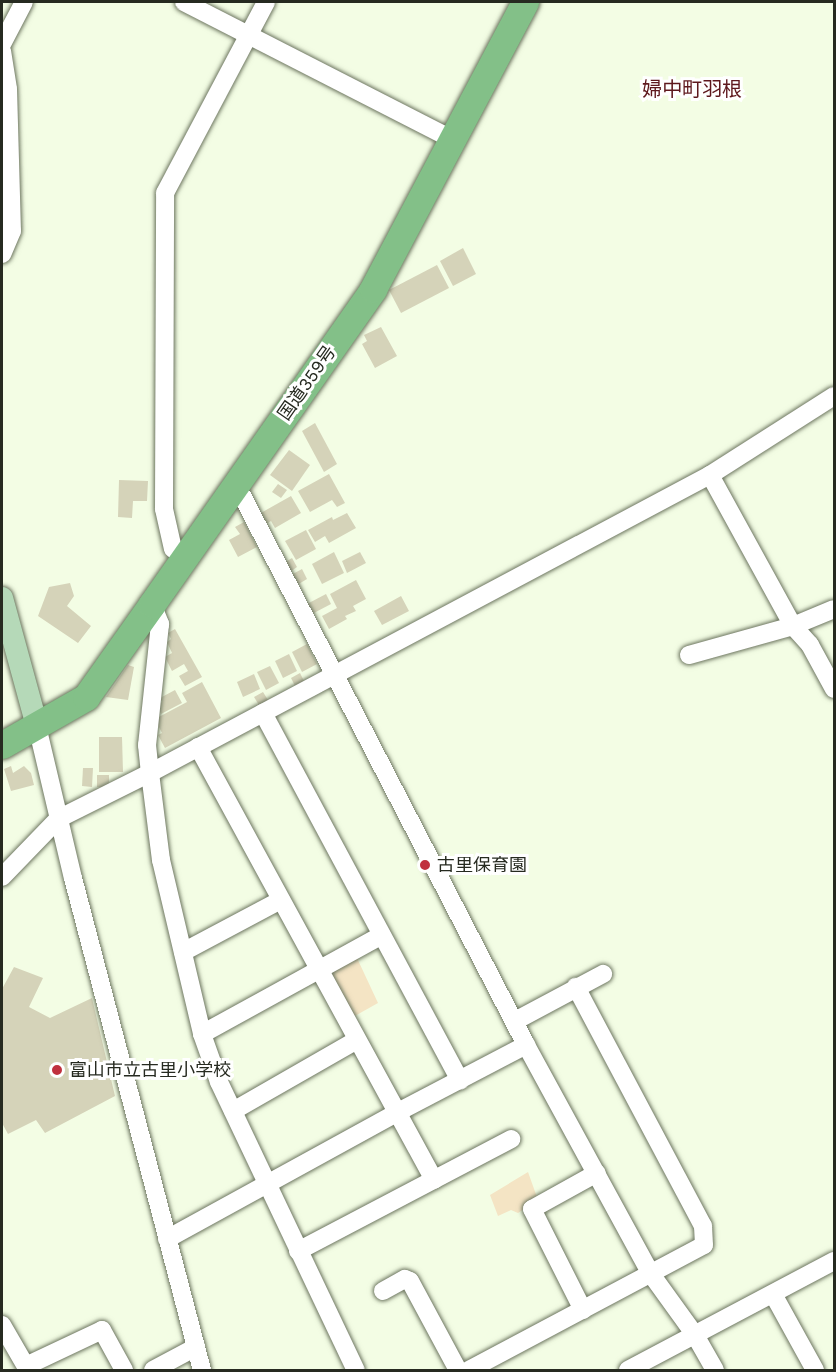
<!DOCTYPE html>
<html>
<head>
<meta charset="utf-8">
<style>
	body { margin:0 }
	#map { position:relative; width:836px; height:1372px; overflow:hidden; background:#f3fde4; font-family:"Work Sans","Noto Sans JP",sans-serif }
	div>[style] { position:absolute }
	.green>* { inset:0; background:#f4e4c4 }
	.stream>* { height:4px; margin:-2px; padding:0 2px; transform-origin:2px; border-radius:2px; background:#a9e9cf }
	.building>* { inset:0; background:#d5d3b9 }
	.roads { filter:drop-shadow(0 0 2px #6d7660) drop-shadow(0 0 2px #6d7660) }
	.minor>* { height:18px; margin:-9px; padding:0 9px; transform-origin:9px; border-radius:9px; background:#fff }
	.major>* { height:22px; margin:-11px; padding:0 11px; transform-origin:11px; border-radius:11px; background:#b5d9b8 }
	.highway>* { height:27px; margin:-13.5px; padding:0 13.5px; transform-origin:13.5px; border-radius:13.5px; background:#83c088 }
	.dots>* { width:16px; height:16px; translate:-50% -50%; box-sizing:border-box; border:3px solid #fff; border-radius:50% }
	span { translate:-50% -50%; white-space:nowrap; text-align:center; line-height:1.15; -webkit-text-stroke:6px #fff; paint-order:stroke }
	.street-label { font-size:18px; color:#262a20 }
	.poi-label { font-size:18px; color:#262a20 }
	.left { translate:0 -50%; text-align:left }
	.neighbourhood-label { font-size:20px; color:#5e181d }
	.frame { position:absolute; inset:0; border:3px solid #262a20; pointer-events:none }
</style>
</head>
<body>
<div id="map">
	<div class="green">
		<div style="clip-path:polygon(357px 958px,378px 1003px,353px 1017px,330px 973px)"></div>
		<div style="clip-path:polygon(528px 1172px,538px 1200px,518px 1213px,511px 1210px,498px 1216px,490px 1195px)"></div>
	</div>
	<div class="stream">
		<div style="left:2px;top:198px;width:18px;rotate:87deg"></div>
	</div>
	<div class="building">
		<div style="clip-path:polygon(463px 248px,476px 274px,453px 286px,440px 261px)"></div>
		<div style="clip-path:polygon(437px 265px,449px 288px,401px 313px,389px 290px)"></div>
		<div style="clip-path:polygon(381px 327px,397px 356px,375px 368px,362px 344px,367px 341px,364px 335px)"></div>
		<div style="clip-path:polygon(315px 423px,337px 464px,324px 472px,302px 431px)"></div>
		<div style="clip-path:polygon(289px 450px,310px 465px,292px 491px,270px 475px)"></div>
		<div style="clip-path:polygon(329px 474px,345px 503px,337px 507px,332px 500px,310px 512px,298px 491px)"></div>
		<div style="clip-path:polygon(119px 480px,148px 481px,147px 501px,133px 501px,132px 518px,118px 517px)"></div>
		<div style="clip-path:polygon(278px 484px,287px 490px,281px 498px,272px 492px)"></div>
		<div style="clip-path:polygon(291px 496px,301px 513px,275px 528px,271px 521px,265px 525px,259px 514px)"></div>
		<div style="clip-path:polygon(347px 513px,356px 528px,329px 543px,325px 536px,315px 542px,308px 530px,332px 517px,333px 520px)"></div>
		<div style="clip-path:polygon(244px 522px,257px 547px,238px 557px,229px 540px,240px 534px,235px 527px)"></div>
		<div style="clip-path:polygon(306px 530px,316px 549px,296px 560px,285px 541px)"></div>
		<div style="clip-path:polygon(334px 552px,344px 573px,322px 584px,312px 564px)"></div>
		<div style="clip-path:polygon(360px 552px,366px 563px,347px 573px,342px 561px)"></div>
		<div style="clip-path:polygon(292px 558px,297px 567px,290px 572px,284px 563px)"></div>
		<div style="clip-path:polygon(302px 569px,307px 579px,297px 585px,291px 575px)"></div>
		<div style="clip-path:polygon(356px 580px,366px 599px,353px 606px,356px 611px,345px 616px,347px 619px,329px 629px,322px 616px,337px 608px,330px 594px)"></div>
		<div style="clip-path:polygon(70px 583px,74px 596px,67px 606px,91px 626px,78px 643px,38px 616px,49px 587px)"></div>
		<div style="clip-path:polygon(326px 594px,331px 604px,312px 614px,307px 604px)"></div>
		<div style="clip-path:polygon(401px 596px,409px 611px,382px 625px,374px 611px)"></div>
		<div style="clip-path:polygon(175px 629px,202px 677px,185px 686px,179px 676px,188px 671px,184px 664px,172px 671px,165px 657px,172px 653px,167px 642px,171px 639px,168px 633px)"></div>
		<div style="clip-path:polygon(307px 644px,317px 664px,302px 672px,292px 652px)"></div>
		<div style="clip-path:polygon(289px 654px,297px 671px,283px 678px,275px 661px)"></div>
		<div style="clip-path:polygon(128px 665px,134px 667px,128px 700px,106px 697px)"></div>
		<div style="clip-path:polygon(270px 666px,279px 683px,266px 690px,257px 672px)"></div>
		<div style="clip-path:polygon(300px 673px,304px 681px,295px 686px,291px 678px)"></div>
		<div style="clip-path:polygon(254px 674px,260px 689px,243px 697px,237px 682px)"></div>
		<div style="clip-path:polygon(202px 682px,221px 718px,165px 748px,158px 735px,162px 733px,155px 719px,187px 702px,182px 693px)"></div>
		<div style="clip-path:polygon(175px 690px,182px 703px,161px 714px,157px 705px,162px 702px,160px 698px)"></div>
		<div style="clip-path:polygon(263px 692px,268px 700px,259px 705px,254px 697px)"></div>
		<div style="clip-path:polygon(99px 737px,122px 737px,123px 772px,99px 772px)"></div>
		<div style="clip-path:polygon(11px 766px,13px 773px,24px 766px,31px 773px,34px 785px,11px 791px,4px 769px)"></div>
		<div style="clip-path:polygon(83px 768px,93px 768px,92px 787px,82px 786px)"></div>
		<div style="clip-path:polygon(97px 775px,109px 775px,109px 787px,97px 787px)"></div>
		<div style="clip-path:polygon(14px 967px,43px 978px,29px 1007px,50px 1018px,92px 998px,115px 1096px,45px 1133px,36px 1120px,8px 1134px,2px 1123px,2px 989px)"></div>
	</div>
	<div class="roads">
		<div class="minor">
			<div style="left:184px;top:2px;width:290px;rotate:27.1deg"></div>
			<div style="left:2px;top:44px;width:47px;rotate:-62.4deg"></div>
			<div style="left:2px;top:51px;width:38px;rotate:81deg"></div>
			<div style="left:8px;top:89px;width:142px;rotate:88.4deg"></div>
			<div style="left:12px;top:231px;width:25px;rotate:113deg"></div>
			<div style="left:710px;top:475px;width:172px;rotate:61.2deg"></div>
			<div style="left:793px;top:626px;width:25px;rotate:48deg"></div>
			<div style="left:810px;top:645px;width:50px;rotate:61.4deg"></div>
			<div style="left:236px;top:484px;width:632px;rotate:62.66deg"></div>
			<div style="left:526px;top:1045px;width:261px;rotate:61.4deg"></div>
			<div style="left:651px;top:1274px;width:75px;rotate:54.2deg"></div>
			<div style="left:695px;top:1335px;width:40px;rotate:60.3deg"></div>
			<div style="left:173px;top:549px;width:41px;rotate:-102.7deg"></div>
			<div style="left:164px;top:509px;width:316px;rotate:-89.8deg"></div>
			<div style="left:165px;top:193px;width:216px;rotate:-62.1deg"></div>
			<div style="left:152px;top:604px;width:22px;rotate:68deg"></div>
			<div style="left:160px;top:624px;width:122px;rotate:96.1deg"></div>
			<div style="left:147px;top:745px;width:28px;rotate:84deg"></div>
			<div style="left:150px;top:773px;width:88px;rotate:82.8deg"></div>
			<div style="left:161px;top:860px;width:179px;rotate:76.7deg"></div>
			<div style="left:202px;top:1034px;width:51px;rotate:70.5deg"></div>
			<div style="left:219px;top:1082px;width:319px;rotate:64.6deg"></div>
			<div style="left:689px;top:655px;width:108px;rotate:-15.6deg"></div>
			<div style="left:793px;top:626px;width:44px;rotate:-22.5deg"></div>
			<div style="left:263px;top:713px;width:417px;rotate:61.8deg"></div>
			<div style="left:37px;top:726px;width:156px;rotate:76.7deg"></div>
			<div style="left:73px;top:878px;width:509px;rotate:75.31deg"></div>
			<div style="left:198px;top:747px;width:493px;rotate:61.4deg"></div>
			<div style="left:2px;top:877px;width:81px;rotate:-46deg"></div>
			<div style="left:58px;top:819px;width:103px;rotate:-26.6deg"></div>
			<div style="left:150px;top:773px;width:634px;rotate:-28.02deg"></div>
			<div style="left:710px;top:475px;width:147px;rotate:-32.5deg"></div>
			<div style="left:183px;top:952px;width:111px;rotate:-28deg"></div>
			<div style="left:515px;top:1021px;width:100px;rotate:-28.1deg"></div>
			<div style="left:202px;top:1034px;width:205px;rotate:-28.8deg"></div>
			<div style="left:233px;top:1111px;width:143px;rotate:-29.8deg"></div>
			<div style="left:167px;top:1239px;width:261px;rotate:-28.8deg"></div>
			<div style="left:396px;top:1113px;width:147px;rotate:-27.6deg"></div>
			<div style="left:298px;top:1251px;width:241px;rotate:-27.7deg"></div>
			<div style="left:383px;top:1291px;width:25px;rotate:-29deg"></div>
			<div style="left:405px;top:1279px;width:5px;rotate:22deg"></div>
			<div style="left:410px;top:1281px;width:101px;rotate:61.7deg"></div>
			<div style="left:773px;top:1294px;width:87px;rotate:61.1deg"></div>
			<div style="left:583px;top:1310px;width:113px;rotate:-116.8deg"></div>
			<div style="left:532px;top:1209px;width:74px;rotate:-29deg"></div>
			<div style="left:2px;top:1325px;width:52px;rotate:60deg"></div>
			<div style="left:26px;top:1366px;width:84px;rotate:-25.3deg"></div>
			<div style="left:102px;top:1330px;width:46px;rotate:61.2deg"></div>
			<div style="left:153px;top:1370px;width:49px;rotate:-28.1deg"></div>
			<div style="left:469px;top:1370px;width:266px;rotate:-28deg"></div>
			<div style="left:704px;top:1245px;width:19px;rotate:-93deg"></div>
			<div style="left:703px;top:1226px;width:271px;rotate:-118deg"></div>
			<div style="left:628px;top:1370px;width:233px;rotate:-27.9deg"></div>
		</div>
		<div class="major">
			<div style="left:2px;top:598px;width:133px;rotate:74.7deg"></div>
		</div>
		<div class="highway">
			<div style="left:2px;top:745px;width:97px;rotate:-29.7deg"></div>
			<div style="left:86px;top:697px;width:114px;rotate:-54.6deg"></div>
			<div style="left:152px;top:604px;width:385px;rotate:-54.9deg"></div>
			<div style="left:373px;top:289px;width:325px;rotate:-62.1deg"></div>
		</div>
	</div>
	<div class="dots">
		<div style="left:425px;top:865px;background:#c0303e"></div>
		<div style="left:57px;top:1070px;background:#c0303e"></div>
	</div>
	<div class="street-label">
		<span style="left:307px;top:383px;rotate:-55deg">国道359号</span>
	</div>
	<div class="poi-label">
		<span class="left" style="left:437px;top:865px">古里保育園</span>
		<span class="left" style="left:69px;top:1070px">富山市立古里小学校</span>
	</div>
	<div class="neighbourhood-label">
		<span style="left:692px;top:89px">婦中町羽根</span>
	</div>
	<div class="frame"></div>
</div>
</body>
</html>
